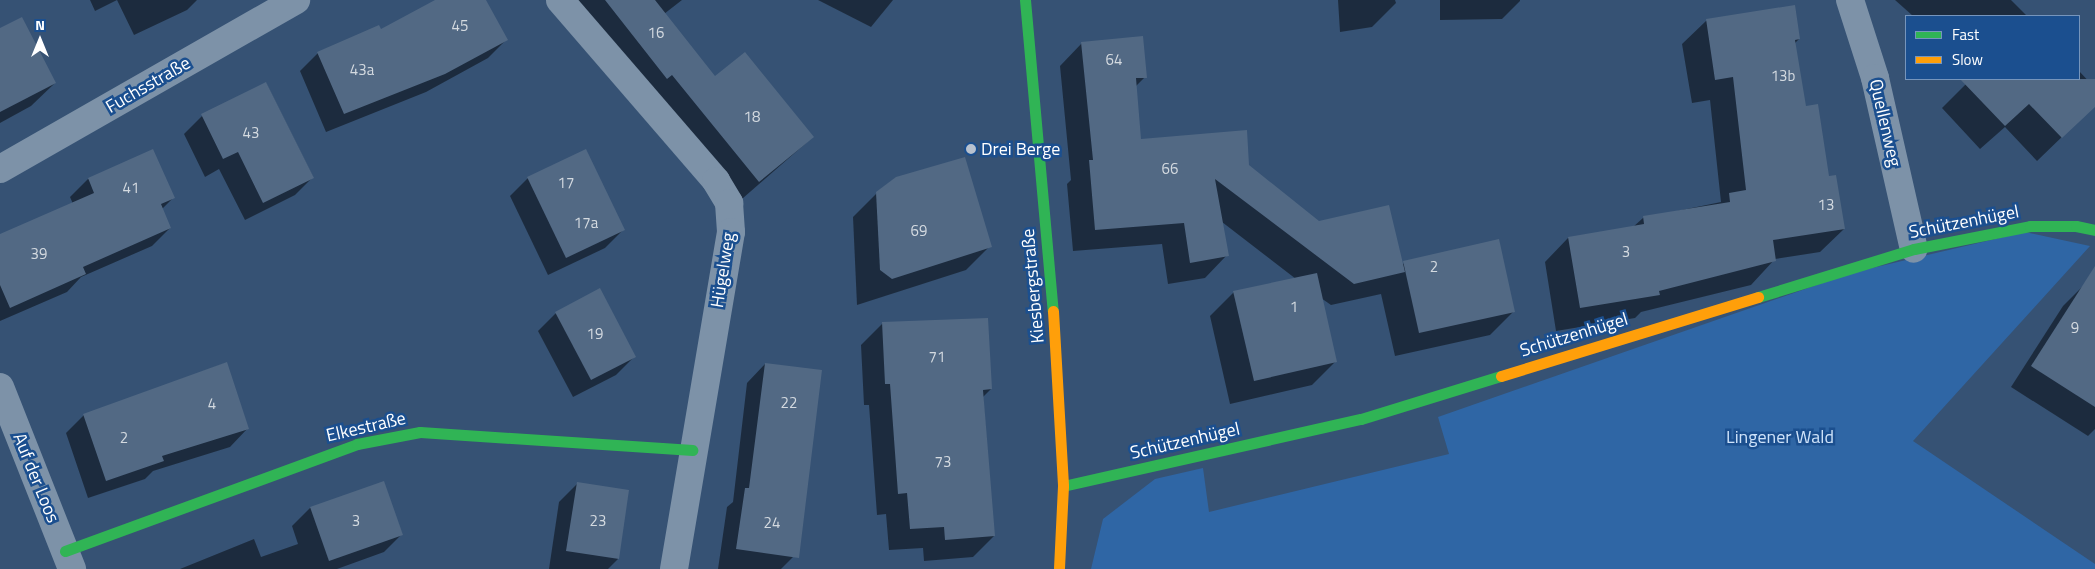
<!DOCTYPE html>
<html>
<head>
<meta charset="utf-8">
<style>
	body { margin:0 }
	#map { position:relative; width:2095px; height:569px; overflow:hidden; background:#365274; font-family:"Titillium Web",sans-serif }
	div>[style] { position:absolute }
	.green>* { inset:0; background:#2f66a5 }
	.shadow>* { inset:0; background:#0007 }
	.building>* { inset:0; background:#526984 }
	.street>* { height:28px; margin:-14px; padding:0 14px; transform-origin:14px; border-radius:14px; background:#7d92a8 }
	.fast>* { height:11px; margin:-5.5px; padding:0 5.5px; transform-origin:5.5px; border-radius:5.5px; background:#30b455 }
	.slow>* { height:11px; margin:-5.5px; padding:0 5.5px; transform-origin:5.5px; border-radius:5.5px; background:#ff9f0a }
	.dots>* { width:14px; height:14px; translate:-50% -50%; box-sizing:border-box; border:2px solid #1b4f8f; border-radius:50% }
	span { translate:-50% -50%; white-space:nowrap; text-align:center; line-height:1.15; -webkit-text-stroke:5px #1b4f8f; paint-order:stroke }
	.number-label { font-size:15px; color:#d4dae0 }
	.number-label span { -webkit-text-stroke-width:0 }
	.street-label { font-size:18px; color:#fff }
	.poi-label { font-size:18px; color:#fff }
	.left { translate:0 -50%; text-align:left }
	.park-label { font-size:18px; color:#cfe3fa }
	.legend { position:absolute; left:1905px; top:15px; width:175px; height:65px; box-sizing:border-box; background:#1b4f8f; border:1px solid #7695bc; margin:0; padding:6px 9px; list-style:none; font-size:15px; color:#fff }
	.legend li { display:flex; align-items:center; gap:10px; height:25px }
	.legend b { width:25px; border:1px solid #7695bc }
	.north { position:absolute; left:15px; top:15px; width:50px; height:50px; -webkit-text-stroke:4px #1b4f8f; paint-order:stroke; rotate:0deg; font-size:14px; font-weight:700; line-height:20px; text-align:center; color:#fff }
	.north::after { content:''; display:block; margin:auto; width:18px; height:22px; background:#fff; clip-path:polygon(50% 0,100% 100%,50% 72%,0 100%) }
</style>
</head>
<body>
<div id="map">
	<div class="green">
		<div style="clip-path:polygon(2025px 232px,2090px 246px,1913px 441px,2095px 564px,2095px 569px,1091px 569px,1103px 519px,1155px 479px,1203px 468px,1209px 512px,1449px 454px,1438px 417px,1851px 273px)"></div>
	</div>
	<div class="shadow">
		<div style="clip-path:polygon(90px 0,197px 0,187px 10px,134px 35px,117px 0,95px 11px)"></div>
		<div style="clip-path:polygon(437px 0,484px 0,506px 40px,488px 58px,426px 92px,326px 132px,300px 71px,318px 53px,380px 31px)"></div>
		<div style="clip-path:polygon(563px 0,682px 0,664px 14px,715px 78px,813px 137px,735px 205px)"></div>
		<div style="clip-path:polygon(818px 0,893px 0,871px 27px)"></div>
		<div style="clip-path:polygon(1338px 0,1395px 0,1396px 3px,1372px 27px,1340px 32px)"></div>
		<div style="clip-path:polygon(1440px 0,1520px 0,1520px 1px,1502px 19px,1440px 20px)"></div>
		<div style="clip-path:polygon(1895px 0,2011px 0,2027px 16px,1913px 16px)"></div>
		<div style="clip-path:polygon(1794px 7px,1799px 39px,1794px 44px,1805px 107px,1844px 229px,1820px 252px,1775px 259px,1751px 285px,1641px 312px,1635px 318px,1556px 331px,1545px 262px,1568px 238px,1633px 227px,1643px 218px,1721px 202px,1710px 100px,1692px 103px,1682px 44px,1706px 21px)"></div>
		<div style="clip-path:polygon(0 29px,55px 83px,31px 106px,0 123px)"></div>
		<div style="clip-path:polygon(1082px 43px,1145px 77px,1135px 87px,1139px 141px,1248px 166px,1319px 223px,1402px 264px,1498px 241px,1514px 311px,1490px 335px,1395px 356px,1381px 294px,1331px 305px,1321px 298px,1336px 361px,1312px 385px,1230px 404px,1210px 316px,1234px 292px,1296px 279px,1222px 222px,1227px 255px,1205px 278px,1168px 284px,1162px 244px,1073px 251px,1067px 184px,1071px 180px,1060px 66px)"></div>
		<div style="clip-path:polygon(2079px 71px,2095px 88px,2095px 105px,2037px 161px,2005px 127px,1980px 149px,1942px 108px,1971px 79px,2079px 79px)"></div>
		<div style="clip-path:polygon(266px 83px,313px 177px,295px 195px,245px 220px,219px 169px,205px 177px,184px 134px,202px 116px)"></div>
		<div style="clip-path:polygon(528px 178px,623px 230px,605px 248px,548px 275px,510px 196px)"></div>
		<div style="clip-path:polygon(88px 179px,174px 197px,162px 209px,170px 228px,152px 246px,81px 277px,67px 292px,0 321px,0 236px,73px 204px,70px 197px)"></div>
		<div style="clip-path:polygon(877px 193px,990px 246px,966px 270px,857px 305px,853px 217px)"></div>
		<div style="clip-path:polygon(2084px 285px,2095px 292px,2095px 429px,2088px 436px,2011px 387px,2063px 306px)"></div>
		<div style="clip-path:polygon(556px 313px,634px 357px,616px 375px,573px 397px,538px 331px)"></div>
		<div style="clip-path:polygon(883px 323px,991px 389px,983px 397px,994px 536px,973px 557px,924px 561px,923px 548px,889px 550px,886px 514px,877px 515px,869px 405px,864px 405px,861px 345px)"></div>
		<div style="clip-path:polygon(226px 363px,248px 428px,230px 447px,153px 471px,145px 479px,88px 498px,66px 433px,84px 415px)"></div>
		<div style="clip-path:polygon(765px 364px,799px 551px,781px 569px,718px 569px,727px 507px,733px 502px,747px 383px)"></div>
		<div style="clip-path:polygon(383px 483px,402px 534px,384px 552px,337px 569px,180px 569px,254px 539px,261px 557px,298px 544px,292px 526px,310px 508px)"></div>
		<div style="clip-path:polygon(577px 484px,628px 492px,618px 559px,608px 569px,549px 569px,559px 502px)"></div>
	</div>
	<div class="building">
		<div style="clip-path:polygon(435px 0,486px 0,508px 40px,445px 74px,344px 114px,317px 52px,379px 25px,381px 29px)"></div>
		<div style="clip-path:polygon(605px 0,655px 0,715px 76px,745px 52px,814px 137px,759px 182px,672px 75px,667px 79px)"></div>
		<div style="clip-path:polygon(1795px 5px,1800px 39px,1795px 40px,1806px 106px,1818px 104px,1829px 176px,1836px 175px,1845px 229px,1773px 240px,1776px 261px,1659px 291px,1660px 295px,1580px 308px,1568px 237px,1644px 224px,1643px 216px,1730px 202px,1729px 193px,1746px 190px,1733px 77px,1715px 80px,1706px 19px)"></div>
		<div style="clip-path:polygon(22px 17px,56px 83px,0 112px,0 28px)"></div>
		<div style="clip-path:polygon(1143px 36px,1147px 78px,1136px 78px,1141px 139px,1247px 130px,1249px 165px,1319px 221px,1389px 205px,1405px 272px,1354px 284px,1215px 179px,1229px 256px,1190px 263px,1184px 223px,1095px 230px,1089px 160px,1093px 160px,1081px 42px)"></div>
		<div style="clip-path:polygon(1960px 79px,2095px 79px,2095px 107px,2062px 138px,2029px 104px,2005px 126px)"></div>
		<div style="clip-path:polygon(266px 82px,314px 178px,263px 203px,238px 152px,223px 159px,201px 114px)"></div>
		<div style="clip-path:polygon(153px 149px,175px 198px,161px 204px,171px 228px,83px 267px,86px 274px,10px 308px,0 285px,0 234px,94px 193px,88px 178px)"></div>
		<div style="clip-path:polygon(586px 149px,625px 230px,566px 258px,527px 177px)"></div>
		<div style="clip-path:polygon(965px 157px,992px 247px,892px 279px,880px 270px,876px 192px,896px 177px)"></div>
		<div style="clip-path:polygon(1499px 239px,1515px 312px,1419px 333px,1403px 261px)"></div>
		<div style="clip-path:polygon(2095px 266px,2095px 407px,2031px 366px)"></div>
		<div style="clip-path:polygon(1317px 273px,1337px 362px,1254px 381px,1233px 291px)"></div>
		<div style="clip-path:polygon(600px 288px,636px 357px,591px 380px,555px 312px)"></div>
		<div style="clip-path:polygon(988px 318px,992px 389px,983px 390px,995px 536px,945px 540px,944px 527px,910px 529px,907px 493px,898px 494px,890px 384px,885px 384px,882px 322px)"></div>
		<div style="clip-path:polygon(227px 362px,249px 429px,162px 456px,164px 461px,106px 481px,83px 414px)"></div>
		<div style="clip-path:polygon(765px 363px,822px 370px,799px 558px,736px 549px,745px 488px,749px 488px)"></div>
		<div style="clip-path:polygon(384px 481px,403px 535px,329px 561px,310px 507px)"></div>
		<div style="clip-path:polygon(577px 482px,629px 490px,619px 559px,566px 551px)"></div>
	</div>
	<div class="street">
		<div style="left:560px;top:0;width:239px;rotate:49.2deg"></div>
		<div style="left:716px;top:181px;width:26px;rotate:59deg"></div>
		<div style="left:729px;top:203px;width:29px;rotate:86deg"></div>
		<div style="left:731px;top:232px;width:342px;rotate:99.6deg"></div>
		<div style="left:1850px;top:0;width:82px;rotate:72.2deg"></div>
		<div style="left:1875px;top:78px;width:175px;rotate:77.2deg"></div>
		<div style="left:0;top:169px;width:341px;rotate:-29.7deg"></div>
		<div style="left:0;top:387px;width:196px;rotate:68.4deg"></div>
	</div>
	<div class="fast">
		<div style="left:1025px;top:0;width:312px;rotate:84.9deg"></div>
		<div style="left:1758px;top:297px;width:163px;rotate:-17.1deg"></div>
		<div style="left:1914px;top:249px;width:118px;rotate:-11.2deg"></div>
		<div style="left:2030px;top:226px;width:46px"></div>
		<div style="left:2076px;top:226px;width:19px;rotate:12deg"></div>
		<div style="left:1063px;top:486px;width:305px;rotate:-12.7deg"></div>
		<div style="left:1361px;top:419px;width:146px;rotate:-17.1deg"></div>
		<div style="left:65px;top:551px;width:311px;rotate:-20.1deg"></div>
		<div style="left:357px;top:444px;width:64px;rotate:-10.8deg"></div>
		<div style="left:420px;top:432px;width:273px;rotate:3.8deg"></div>
	</div>
	<div class="slow">
		<div style="left:1053px;top:311px;width:175px;rotate:86.7deg"></div>
		<div style="left:1063px;top:486px;width:83px;rotate:92.8deg"></div>
		<div style="left:1501px;top:376px;width:269px;rotate:-17.1deg"></div>
	</div>
	<div class="dots">
		<div style="left:971px;top:149px;background:#b9c2ce"></div>
	</div>
	<div class="number-label">
		<span style="left:460px;top:26px">45</span>
		<span style="left:656px;top:33px">16</span>
		<span style="left:1114px;top:60px">64</span>
		<span style="left:362px;top:70px">43a</span>
		<span style="left:1783px;top:76px">13b</span>
		<span style="left:752px;top:117px">18</span>
		<span style="left:251px;top:133px">43</span>
		<span style="left:1170px;top:169px">66</span>
		<span style="left:566px;top:183px">17</span>
		<span style="left:131px;top:188px">41</span>
		<span style="left:1826px;top:205px">13</span>
		<span style="left:586px;top:223px">17a</span>
		<span style="left:919px;top:231px">69</span>
		<span style="left:1626px;top:252px">3</span>
		<span style="left:39px;top:254px">39</span>
		<span style="left:1434px;top:267px">2</span>
		<span style="left:1294px;top:307px">1</span>
		<span style="left:2075px;top:328px">9</span>
		<span style="left:595px;top:334px">19</span>
		<span style="left:937px;top:357px">71</span>
		<span style="left:789px;top:403px">22</span>
		<span style="left:212px;top:404px">4</span>
		<span style="left:124px;top:438px">2</span>
		<span style="left:943px;top:462px">73</span>
		<span style="left:356px;top:521px">3</span>
		<span style="left:598px;top:521px">23</span>
		<span style="left:772px;top:523px">24</span>
	</div>
	<div class="street-label">
		<span style="left:148px;top:85px;rotate:-30deg">Fuchsstraße</span>
		<span style="left:1885px;top:123px;rotate:77deg">Quellenweg</span>
		<span style="left:1964px;top:222px;rotate:-11deg">Schützenhügel</span>
		<span style="left:723px;top:270px;rotate:-81deg">Hügelweg</span>
		<span style="left:1033px;top:286px;rotate:-95deg">Kiesbergstraße</span>
		<span style="left:1574px;top:335px;rotate:-17deg">Schützenhügel</span>
		<span style="left:366px;top:427px;rotate:-13deg">Elkestraße</span>
		<span style="left:1185px;top:441px;rotate:-13deg">Schützenhügel</span>
		<span style="left:36px;top:478px;rotate:68deg">Auf der Loos</span>
	</div>
	<div class="poi-label">
		<span class="left" style="left:981px;top:149px">Drei Berge</span>
	</div>
	<div class="park-label">
		<span style="left:1780px;top:437px">Lingener Wald</span>
	</div>
	<ul class="legend">
	<li><b style="height:6px;background:#30b455"></b>Fast</li>
	<li><b style="height:6px;background:#ff9f0a"></b>Slow</li>
	</ul>
	<div class="north">N</div>
</div>
</body>
</html>
